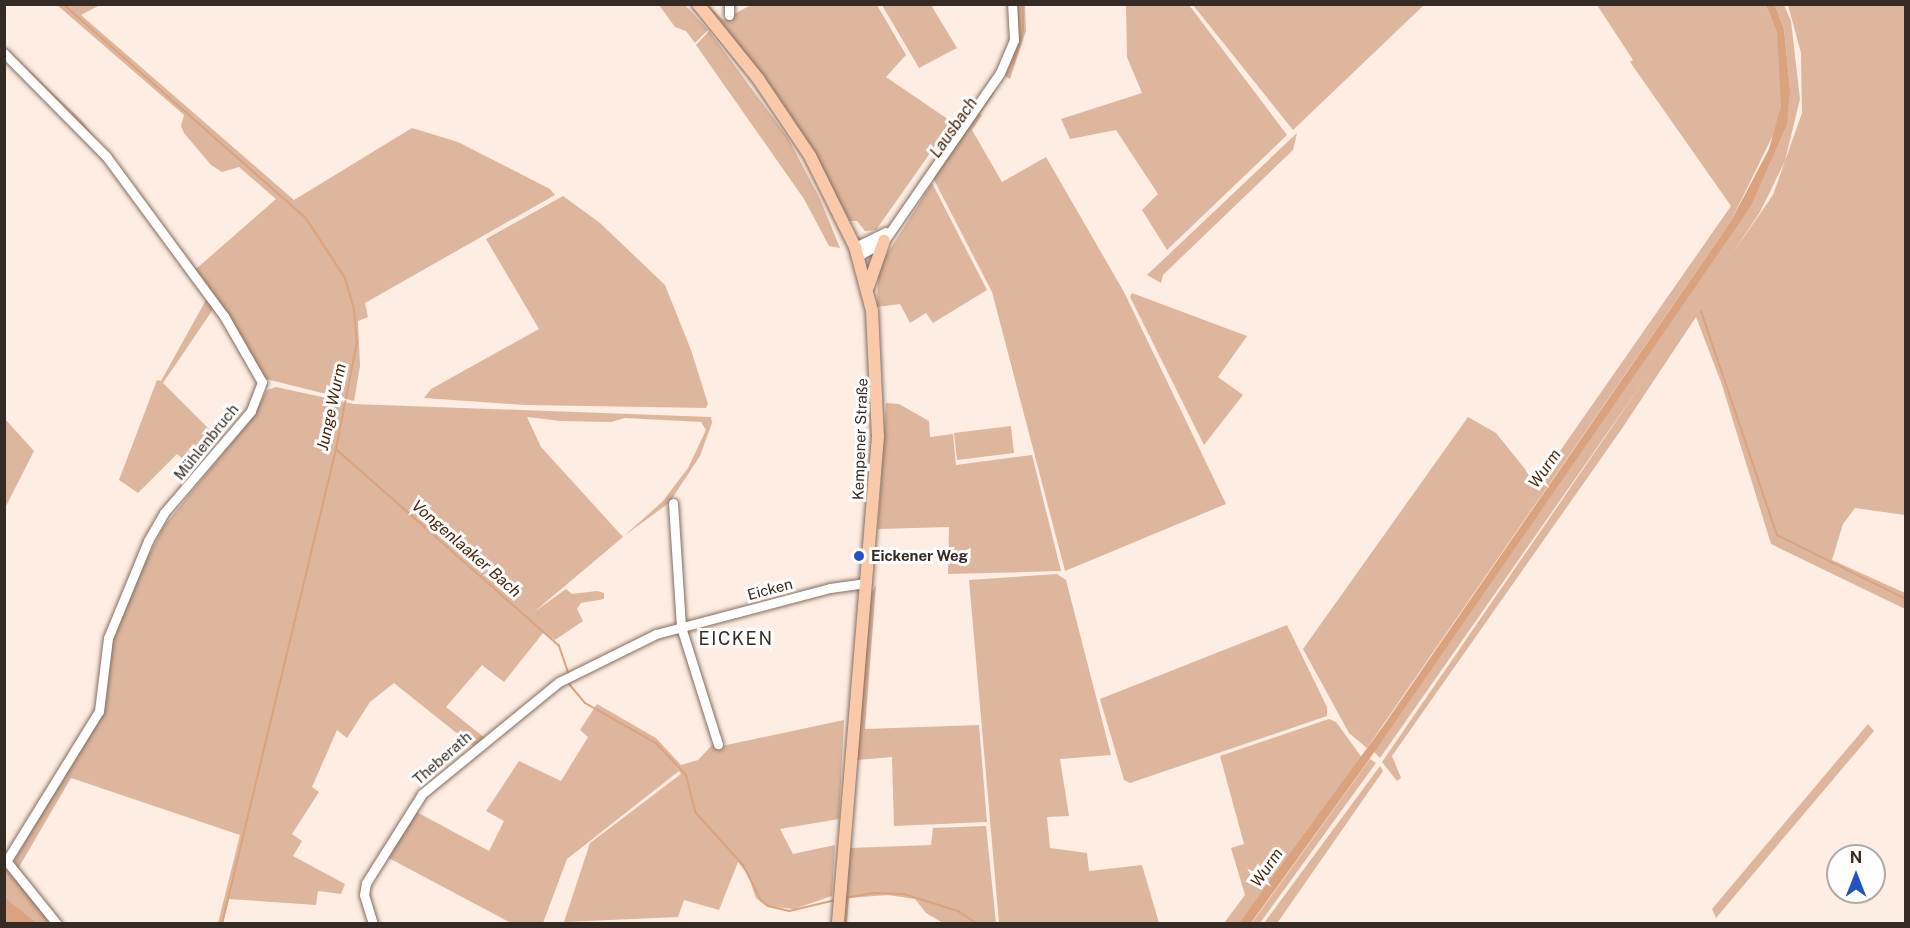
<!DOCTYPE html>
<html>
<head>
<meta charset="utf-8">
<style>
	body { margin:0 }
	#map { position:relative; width:1910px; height:928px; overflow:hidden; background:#fdede3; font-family:"Public Sans",sans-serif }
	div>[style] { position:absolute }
	.green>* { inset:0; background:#deb69d }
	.water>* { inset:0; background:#dba27e }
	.stream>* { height:2px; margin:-1px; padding:0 1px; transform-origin:1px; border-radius:1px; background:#dba27e }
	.roads { filter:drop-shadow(0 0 2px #856d5e) drop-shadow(0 0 2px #856d5e) }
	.minor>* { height:9px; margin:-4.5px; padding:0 4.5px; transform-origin:4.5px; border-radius:4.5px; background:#fff }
	.major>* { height:12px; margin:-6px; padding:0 6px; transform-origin:6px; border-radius:6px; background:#fac9a9 }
	.dots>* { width:16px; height:16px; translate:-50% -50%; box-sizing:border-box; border:3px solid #fefefe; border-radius:50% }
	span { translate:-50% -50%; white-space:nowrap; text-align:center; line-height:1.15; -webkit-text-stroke:6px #fefefe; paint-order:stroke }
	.street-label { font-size:15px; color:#352b25 }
	.poi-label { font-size:15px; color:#352b25; font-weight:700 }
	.left { translate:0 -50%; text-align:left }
	.water-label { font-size:16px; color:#482408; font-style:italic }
	.quarter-label { font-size:18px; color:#352b25; letter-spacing:1.5px }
	.frame { position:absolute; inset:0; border:6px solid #352b25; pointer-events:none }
	.north { position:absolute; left:1826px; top:844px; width:60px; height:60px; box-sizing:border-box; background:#fefefe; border:2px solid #aeaaa7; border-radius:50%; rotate:0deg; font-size:16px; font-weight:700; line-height:24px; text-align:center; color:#352b25 }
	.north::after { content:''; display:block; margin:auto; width:21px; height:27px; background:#2253c0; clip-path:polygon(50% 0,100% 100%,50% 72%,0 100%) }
</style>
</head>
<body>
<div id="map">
	<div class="green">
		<div style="clip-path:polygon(57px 5px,100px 5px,81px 15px,294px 200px,412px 128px,458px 142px,550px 189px,555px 195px,365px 303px,368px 317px,358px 321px,360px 366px,354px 401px,266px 379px,96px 141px,5px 51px,4px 46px,82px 121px,196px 269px,276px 199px,239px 167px,222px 172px,211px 165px,184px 133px,181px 126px,184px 115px)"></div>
		<div style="clip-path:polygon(659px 5px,685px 5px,708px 30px,695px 43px,686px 31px,675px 27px)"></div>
		<div style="clip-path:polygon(701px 5px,708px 5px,723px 20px,751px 5px,877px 5px,906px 55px,886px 77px,952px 122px,876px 230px,865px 231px,857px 221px,850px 221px,803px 136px)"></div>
		<div style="clip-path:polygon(882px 5px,931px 5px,957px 48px,919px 68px)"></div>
		<div style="clip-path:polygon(1016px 5px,1025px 5px,1026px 31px,1010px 79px,1004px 75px,1018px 37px)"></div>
		<div style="clip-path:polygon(1126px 5px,1189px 5px,1287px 135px,1167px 250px,1142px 210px,1158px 194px,1116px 130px,1070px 139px,1061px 119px,1142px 93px,1127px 57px)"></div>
		<div style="clip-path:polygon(1193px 5px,1424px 5px,1293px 130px)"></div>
		<div style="clip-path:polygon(1597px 5px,1766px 5px,1777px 33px,1782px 65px,1781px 105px,1774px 133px,1731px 221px,1367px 748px,1349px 733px,1303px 649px,1468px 417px,1496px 433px,1537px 484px,1731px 206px,1630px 62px,1633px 60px)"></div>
		<div style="clip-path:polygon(1775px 5px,1784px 5px,1791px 21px,1800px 99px,1785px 161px,1760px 212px,1732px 254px,1773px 195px,1802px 113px,1801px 53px,1788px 5px,1905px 5px,1905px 515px,1855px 508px,1843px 524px,1832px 560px,1905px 593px,1905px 609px,1771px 544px,1721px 382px,1696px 317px,1621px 430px,1392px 756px,1401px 778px,1397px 781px,1382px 762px,1645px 379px,1380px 758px,1374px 752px,1380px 740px,1750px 208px,1790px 89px,1784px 29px)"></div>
		<div style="clip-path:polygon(709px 31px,788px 138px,820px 199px,840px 248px,829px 246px,804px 199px,696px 45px)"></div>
		<div style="clip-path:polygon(978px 112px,982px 115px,972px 130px,1002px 182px,1046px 157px,1124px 292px,1226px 504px,1065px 571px,992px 292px,932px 176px)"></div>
		<div style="clip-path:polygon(1297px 133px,1293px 150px,1163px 275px,1161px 283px,1147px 275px)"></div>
		<div style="clip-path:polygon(932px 183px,987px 290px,933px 323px,926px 313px,910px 323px,900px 304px,877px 307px,878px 277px,884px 259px)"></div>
		<div style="clip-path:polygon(563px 196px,600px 223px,665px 285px,691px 350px,708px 404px,706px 408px,525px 405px,424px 398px,431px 389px,539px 329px,486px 239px)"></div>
		<div style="clip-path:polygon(1132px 293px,1247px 336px,1218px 377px,1243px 395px,1204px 445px,1130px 297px)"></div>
		<div style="clip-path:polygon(207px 298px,214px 308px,163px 383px,219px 439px,194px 469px,177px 454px,138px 493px,119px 480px,157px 380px,161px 381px)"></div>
		<div style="clip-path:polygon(276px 387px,354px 404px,711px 417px,712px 423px,700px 456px,669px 503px,624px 536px,663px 501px,688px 468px,706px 430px,701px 422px,625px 418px,611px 422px,561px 421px,527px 417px,541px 447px,623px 537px,534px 612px,566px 589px,572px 594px,597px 591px,604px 593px,604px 599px,581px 603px,577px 609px,583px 621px,555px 640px,543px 633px,504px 682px,482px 665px,446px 707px,485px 738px,474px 747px,394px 683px,370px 702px,347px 738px,337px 730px,312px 787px,319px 792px,292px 834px,302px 841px,293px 856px,345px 884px,341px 894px,318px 891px,316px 905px,229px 899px,223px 923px,218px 923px,240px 835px,71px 778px,19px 867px,27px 880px,16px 867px,15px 859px,99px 718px,107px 651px,137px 578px,164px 526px,254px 415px,267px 390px)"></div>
		<div style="clip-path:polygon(886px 403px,899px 404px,929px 421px,930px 437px,953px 434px,956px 465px,1032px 455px,1061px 571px,948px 574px,949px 527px,878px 529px)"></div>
		<div style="clip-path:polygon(5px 419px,34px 451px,5px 508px)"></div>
		<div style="clip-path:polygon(1011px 426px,1014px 453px,957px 460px,954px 433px)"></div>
		<div style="clip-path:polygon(1057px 574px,1066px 580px,1111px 755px,1060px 759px,1069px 816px,1047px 817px,1050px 848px,1087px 853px,1089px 871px,1142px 865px,1159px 923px,999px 923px,969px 580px)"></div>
		<div style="clip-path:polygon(876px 585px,865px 729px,979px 725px,987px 822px,894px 826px,892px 757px,857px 760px,871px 594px)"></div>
		<div style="clip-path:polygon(1287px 625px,1327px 707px,1327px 716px,1130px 783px,1124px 780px,1100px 699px)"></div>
		<div style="clip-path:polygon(597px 704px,656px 738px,681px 765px,698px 760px,714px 743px,717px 747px,844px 720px,839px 819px,780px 829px,793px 854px,835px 845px,832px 896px,794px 909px,766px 906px,756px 898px,748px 875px,738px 862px,719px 910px,684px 900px,678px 917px,564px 922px,590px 843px,681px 774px,679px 771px,567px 859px,543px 923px,511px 923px,385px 856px,413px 810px,489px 851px,504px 821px,486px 811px,519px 761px,561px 781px,588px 737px,580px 730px)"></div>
		<div style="clip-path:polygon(1329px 719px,1336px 722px,1363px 759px,1239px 923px,1224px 923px,1245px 895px,1231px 848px,1244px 844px,1220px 756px)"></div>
		<div style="clip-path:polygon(1868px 724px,1874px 731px,1716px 918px,1712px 909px)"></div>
		<div style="clip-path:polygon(1370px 759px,1376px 763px,1260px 923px,1251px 924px)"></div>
		<div style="clip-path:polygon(1380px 766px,1383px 771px,1278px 922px,1264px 923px)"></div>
		<div style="clip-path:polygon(986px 826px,996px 923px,943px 923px,926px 913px,915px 899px,888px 895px,849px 898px,847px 923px,844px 924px,850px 848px,931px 845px,933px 828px)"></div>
		<div style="clip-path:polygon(4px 862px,53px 923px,5px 923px)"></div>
	</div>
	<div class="water">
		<div style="clip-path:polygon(1766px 5px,1775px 5px,1784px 29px,1790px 89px,1787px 124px,1750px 208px,1366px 764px,1251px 923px,1239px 923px,1384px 725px,1731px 221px,1769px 149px,1781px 105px,1777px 33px)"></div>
		<div style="clip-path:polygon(4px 896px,9px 901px,36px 923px,5px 923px)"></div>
	</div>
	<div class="stream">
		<div style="left:63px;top:4px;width:322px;rotate:41.4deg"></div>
		<div style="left:305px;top:217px;width:73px;rotate:56.7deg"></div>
		<div style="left:345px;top:278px;width:33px;rotate:74deg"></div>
		<div style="left:354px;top:310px;width:32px;rotate:85deg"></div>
		<div style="left:357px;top:342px;width:109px;rotate:101.1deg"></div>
		<div style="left:336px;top:449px;width:488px;rotate:103.5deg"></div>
		<div style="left:1013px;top:65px;width:35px;rotate:-74deg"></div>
		<div style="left:1023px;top:31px;width:27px;rotate:-90deg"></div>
		<div style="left:934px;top:177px;width:103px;rotate:-54.9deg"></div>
		<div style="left:1701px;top:311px;width:237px;rotate:71.3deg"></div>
		<div style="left:1777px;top:535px;width:144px;rotate:26.4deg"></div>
		<div style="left:337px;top:450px;width:296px;rotate:41.4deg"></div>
		<div style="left:559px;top:646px;width:31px;rotate:71deg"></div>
		<div style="left:569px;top:684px;width:25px;rotate:50deg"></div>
		<div style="left:585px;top:703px;width:81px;rotate:29.4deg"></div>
		<div style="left:656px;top:743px;width:44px;rotate:46.8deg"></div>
		<div style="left:686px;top:775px;width:38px;rotate:76deg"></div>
		<div style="left:695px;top:812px;width:72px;rotate:47.8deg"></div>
		<div style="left:743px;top:865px;width:38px;rotate:63deg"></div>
		<div style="left:760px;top:899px;width:11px;rotate:41deg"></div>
		<div style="left:768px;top:906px;width:22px;rotate:13deg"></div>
		<div style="left:789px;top:911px;width:48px;rotate:-13.2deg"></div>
		<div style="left:845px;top:898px;width:27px;rotate:-10deg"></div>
		<div style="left:872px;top:893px;width:32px;rotate:2deg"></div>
		<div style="left:904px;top:894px;width:57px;rotate:17.5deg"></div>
		<div style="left:958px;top:911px;width:23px;rotate:34deg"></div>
	</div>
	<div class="roads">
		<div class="minor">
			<div style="left:729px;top:4px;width:11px;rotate:90deg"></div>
			<div style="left:4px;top:53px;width:145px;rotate:45.3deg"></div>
			<div style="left:106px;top:156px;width:199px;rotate:53.6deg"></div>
			<div style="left:224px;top:316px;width:76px;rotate:60.1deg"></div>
			<div style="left:262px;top:382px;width:31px;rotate:111deg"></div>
			<div style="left:251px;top:411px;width:134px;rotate:130.5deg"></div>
			<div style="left:164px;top:513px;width:32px;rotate:120deg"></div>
			<div style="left:148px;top:541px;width:105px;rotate:112.4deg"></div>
			<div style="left:108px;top:638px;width:74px;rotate:97deg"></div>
			<div style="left:99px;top:711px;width:175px;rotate:121.7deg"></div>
			<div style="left:855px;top:247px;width:34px;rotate:-26deg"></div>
			<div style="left:858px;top:256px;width:30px;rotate:-30deg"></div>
			<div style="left:884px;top:241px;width:204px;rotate:-55.4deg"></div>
			<div style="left:1000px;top:73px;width:36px;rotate:-67deg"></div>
			<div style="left:1014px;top:40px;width:36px;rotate:-93deg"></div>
			<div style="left:673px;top:503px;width:124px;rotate:86.3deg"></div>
			<div style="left:681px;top:627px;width:123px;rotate:72.5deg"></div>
			<div style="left:4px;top:858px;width:85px;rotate:51.2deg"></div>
			<div style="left:373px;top:924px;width:30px;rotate:-107deg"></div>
			<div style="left:364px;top:895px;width:12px;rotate:-81deg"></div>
			<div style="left:366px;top:883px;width:105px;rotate:-57.8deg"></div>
			<div style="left:422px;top:794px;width:177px;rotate:-39.3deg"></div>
			<div style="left:559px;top:682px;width:108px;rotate:-26.3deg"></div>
			<div style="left:656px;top:634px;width:180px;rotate:-14.8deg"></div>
			<div style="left:830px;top:588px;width:36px;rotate:-8deg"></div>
		</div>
		<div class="major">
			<div style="left:698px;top:4px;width:97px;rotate:51.2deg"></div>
			<div style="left:759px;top:80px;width:92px;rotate:56.1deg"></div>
			<div style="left:810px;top:156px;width:102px;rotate:63.7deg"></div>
			<div style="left:855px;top:247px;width:66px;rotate:75.1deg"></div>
			<div style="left:872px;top:311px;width:125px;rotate:87.3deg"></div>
			<div style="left:878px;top:436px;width:490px;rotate:94.7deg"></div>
			<div style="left:868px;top:287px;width:49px;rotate:-70.8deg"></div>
		</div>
	</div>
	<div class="dots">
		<div style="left:859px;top:556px;background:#2253c0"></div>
	</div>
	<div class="street-label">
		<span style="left:860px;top:439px;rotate:-88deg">Kempener Straße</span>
		<span style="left:206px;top:442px;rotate:-51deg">Mühlenbruch</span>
		<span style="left:770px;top:589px;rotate:-15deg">Eicken</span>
		<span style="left:442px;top:758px;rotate:-41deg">Theberath</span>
	</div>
	<div class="poi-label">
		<span class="left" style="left:871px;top:556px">Eickener Weg</span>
	</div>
	<div class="water-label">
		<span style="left:954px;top:128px;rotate:-55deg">Lausbach</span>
		<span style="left:332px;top:407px;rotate:-78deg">Junge Wurm</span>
		<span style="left:1545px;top:469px;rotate:-55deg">Wurm</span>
		<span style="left:466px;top:549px;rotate:41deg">Vongenlaaker Bach</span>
		<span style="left:1267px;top:868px;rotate:-55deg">Wurm</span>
	</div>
	<div class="quarter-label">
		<span style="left:736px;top:639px">EICKEN</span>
	</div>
	<div class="frame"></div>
	<div class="north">N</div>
</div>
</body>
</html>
